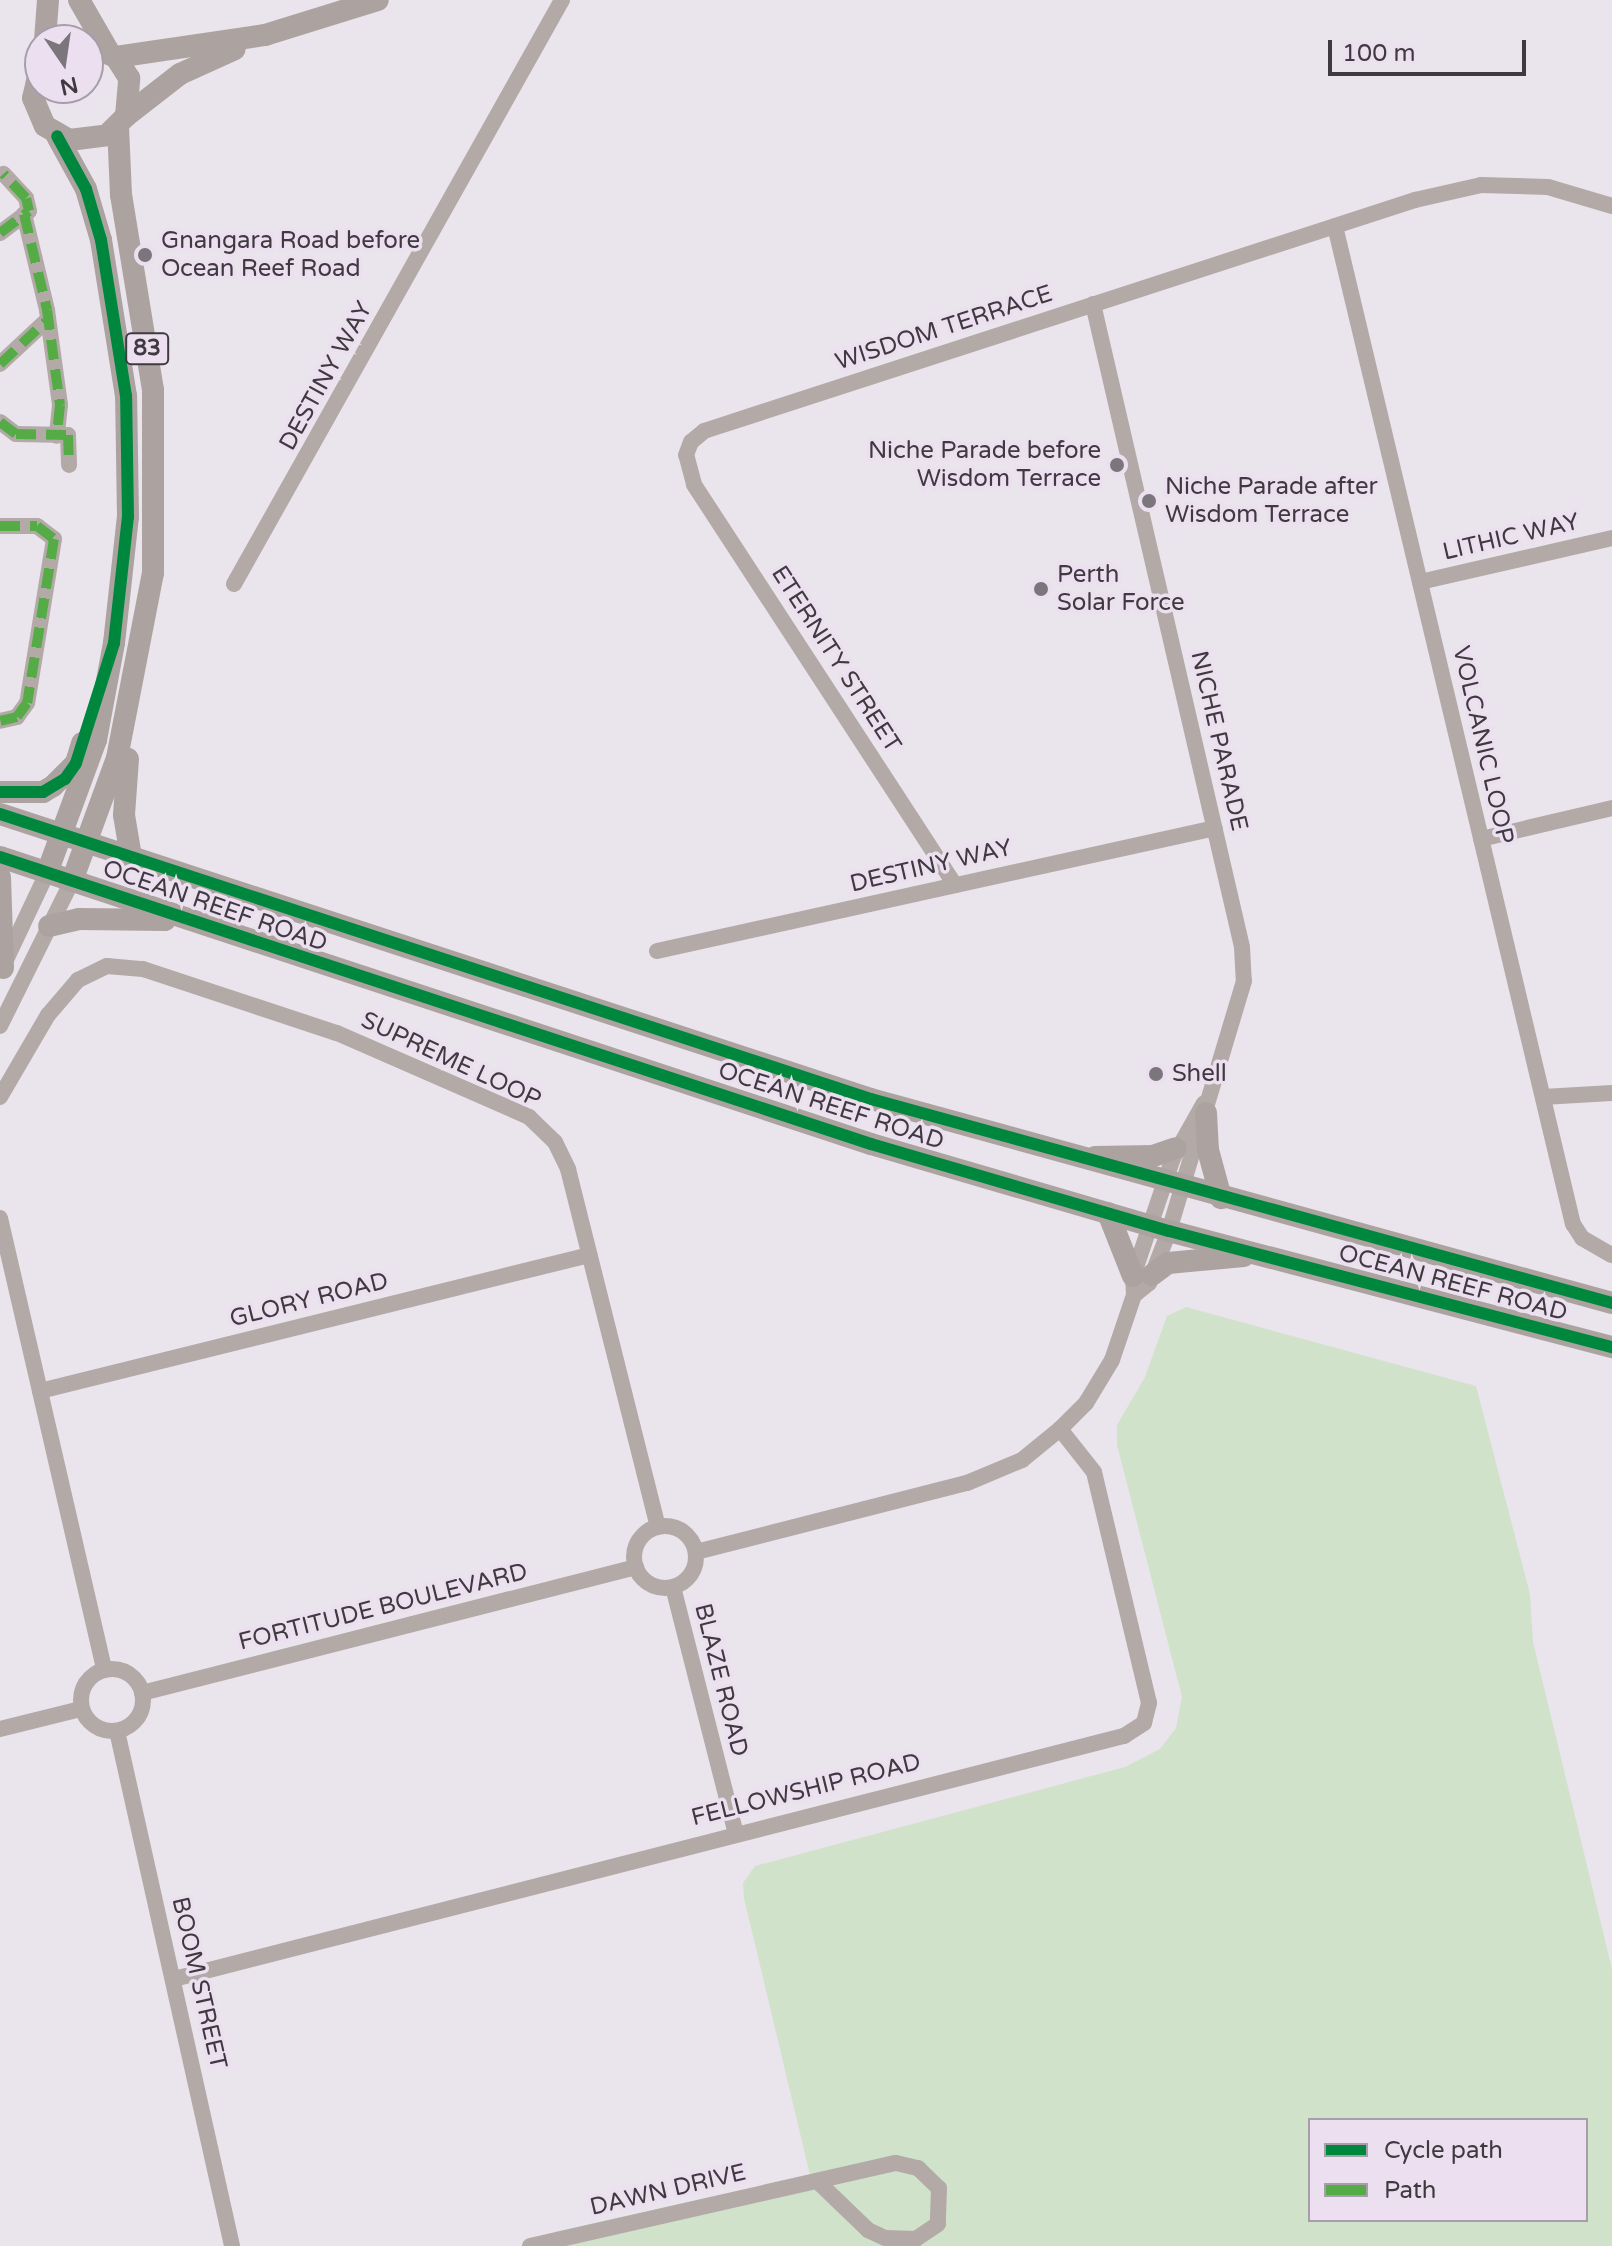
<!DOCTYPE html>
<html>
<head>
<meta charset="utf-8">
<style>
	body { margin:0 }
	#map { position:relative; width:1612px; height:2246px; overflow:hidden; background:#eae4ec; font-family:"Varela Round",sans-serif }
	div>[style] { position:absolute }
	.green>* { inset:0; background:#d1e2cb }
	.minor>* { height:16px; margin:-8px; padding:0 8px; transform-origin:8px; border-radius:8px; background:#b3aaa8 }
	.minor>.ring { margin:-8px; padding:0; box-sizing:content-box; background:none; border:16px solid #b3aaa8; border-radius:50% }
	.major>* { height:22px; margin:-11px; padding:0 11px; transform-origin:11px; border-radius:11px; background:#aca3a0 }
	.quiet>* { height:10px; margin-top:-5px; transform-origin:0; background:repeating-linear-gradient(90deg,#55ac46 0 20px,transparent 0 30px) }
	.cycleway>* { height:12px; margin:-6px; padding:0 6px; transform-origin:6px; border-radius:6px; background:#00873e }
	.dots>* { width:22px; height:22px; translate:-50% -50%; box-sizing:border-box; border:4px solid #ece0f0; border-radius:50% }
	span { translate:-50% -50%; white-space:nowrap; text-align:center; line-height:1.15; -webkit-text-stroke:7px #ece0f0; paint-order:stroke }
	.shield-label span { padding:2px 6px; background:#ece0f0; border:2px solid; border-radius:6px; -webkit-text-stroke-width:0 }
	.shield-label { font-size:22px; color:#3e3a40; font-weight:700 }
	.poi-label { font-size:24px; color:#3e3a40 }
	.left { translate:0 -50%; text-align:left }
	.right { translate:-100% -50%; text-align:right }
	.street-label { font-size:24px; color:#3e3a40 }
	.legend { position:absolute; left:1308px; top:2118px; width:280px; height:104px; box-sizing:border-box; background:#ece0f0; border:2px solid #a69eaa; margin:0; padding:10px 14px; list-style:none; font-size:24px; color:#3e3a40 }
	.legend li { display:flex; align-items:center; gap:16px; height:40px }
	.legend b { width:40px; border:2px solid #a69eaa }
	.north { position:absolute; left:24px; top:24px; width:80px; height:80px; box-sizing:border-box; background:#ece0f0; border:2px solid #a69eaa; border-radius:50%; rotate:167deg; font-size:22px; font-weight:700; line-height:32px; text-align:center; color:#3e3a40 }
	.north::after { content:''; display:block; margin:auto; width:28px; height:36px; background:#7a767c; clip-path:polygon(50% 0,100% 100%,50% 72%,0 100%) }
	.scale { position:absolute; left:1328px; top:40px; width:198px; height:36px; box-sizing:border-box; border:4px solid #3e3a40; border-top:0; padding-left:10px; font-size:24px; line-height:28px; white-space:nowrap; color:#3e3a40; -webkit-text-stroke:6px #ece0f0; paint-order:stroke }
</style>
</head>
<body>
<div id="map">
	<div class="green">
		<div style="clip-path:polygon(evenodd,1186px 1307px,1476px 1386px,1530px 1594px,1533px 1642px,1612px 1969px,1612px 2246px,557px 2246px,554px 2232px,810px 2175px,744px 1898px,743px 1883px,755px 1866px,1125px 1767px,1160px 1749px,1176px 1728px,1182px 1697px,1117px 1445px,1117px 1425px,1145px 1377px,1167px 1316px,1186px 1307px,1310px 2120px,1586px 2120px,1586px 2220px,1310px 2220px,1310px 2120px)"></div>
	</div>
	<div class="minor">
		<div style="left:24px;top:214px;width:99px;rotate:76.5deg"></div>
		<div style="left:47px;top:310px;width:96px;rotate:82.2deg"></div>
		<div style="left:60px;top:405px;width:31px;rotate:96deg"></div>
		<div style="left:1335px;top:226px;width:1026px;rotate:76.59deg"></div>
		<div style="left:1573px;top:1224px;width:17px;rotate:57deg"></div>
		<div style="left:1582px;top:1238px;width:34px;rotate:30deg"></div>
		<div style="left:0;top:233px;width:36px;rotate:-37deg"></div>
		<div style="left:29px;top:211px;width:13px;rotate:-103deg"></div>
		<div style="left:26px;top:198px;width:33px;rotate:-133deg"></div>
		<div style="left:1093px;top:304px;width:660px;rotate:76.95deg"></div>
		<div style="left:1242px;top:947px;width:34px;rotate:87deg"></div>
		<div style="left:1244px;top:981px;width:261px;rotate:106.7deg"></div>
		<div style="left:1169px;top:1231px;width:56px;rotate:111deg"></div>
		<div style="left:1149px;top:1283px;width:19px;rotate:141deg"></div>
		<div style="left:0;top:364px;width:62px;rotate:-43deg"></div>
		<div style="left:0;top:422px;width:20px;rotate:37deg"></div>
		<div style="left:16px;top:434px;width:52px;rotate:1.1deg"></div>
		<div style="left:68px;top:435px;width:30px;rotate:88deg"></div>
		<div style="left:0;top:526px;width:37px"></div>
		<div style="left:37px;top:526px;width:21px;rotate:37deg"></div>
		<div style="left:54px;top:539px;width:166px;rotate:99.3deg"></div>
		<div style="left:27px;top:703px;width:17px;rotate:126deg"></div>
		<div style="left:17px;top:717px;width:17px;rotate:167deg"></div>
		<div style="left:1420px;top:582px;width:197px;rotate:-12.9deg"></div>
		<div style="left:234px;top:584px;width:670px;rotate:-60.68deg"></div>
		<div style="left:1481px;top:839px;width:135px;rotate:-13.3deg"></div>
		<div style="left:955px;top:885px;width:478px;rotate:-123.1deg"></div>
		<div style="left:694px;top:484px;width:30px;rotate:-105deg"></div>
		<div style="left:686px;top:455px;width:14px;rotate:-69deg"></div>
		<div style="left:691px;top:442px;width:17px;rotate:-40deg"></div>
		<div style="left:704px;top:431px;width:748px;rotate:-18deg"></div>
		<div style="left:1415px;top:200px;width:68px;rotate:-12.8deg"></div>
		<div style="left:1481px;top:185px;width:67px;rotate:1.7deg"></div>
		<div style="left:1548px;top:187px;width:67px;rotate:16.5deg"></div>
		<div style="left:657px;top:951px;width:571px;rotate:-12.43deg"></div>
		<div style="left:4px;top:964px;width:101px;rotate:-64.7deg"></div>
		<div style="left:0;top:1026px;width:162px;rotate:-63.6deg"></div>
		<div style="left:0;top:1097px;width:95px;rotate:-59.7deg"></div>
		<div style="left:48px;top:1015px;width:46px;rotate:-49.4deg"></div>
		<div style="left:78px;top:980px;width:32px;rotate:-26deg"></div>
		<div style="left:107px;top:966px;width:36px;rotate:5deg"></div>
		<div style="left:143px;top:969px;width:204px;rotate:18.3deg"></div>
		<div style="left:337px;top:1033px;width:210px;rotate:23.6deg"></div>
		<div style="left:529px;top:1117px;width:36px;rotate:44deg"></div>
		<div style="left:555px;top:1142px;width:30px;rotate:64deg"></div>
		<div style="left:568px;top:1169px;width:369px;rotate:75.9deg"></div>
		<div style="left:1543px;top:1097px;width:69px;rotate:-3.3deg"></div>
		<div style="left:0;top:1218px;width:464px;rotate:77deg"></div>
		<div style="left:40px;top:1391px;width:566px;rotate:-13.91deg"></div>
		<div class="ring" style="left:634px;top:1526px;width:46px;height:46px"></div>
		<div style="left:696px;top:1552px;width:280px;rotate:-14.3deg"></div>
		<div style="left:967px;top:1483px;width:60px;rotate:-22.7deg"></div>
		<div style="left:1022px;top:1460px;width:49px;rotate:-39.2deg"></div>
		<div style="left:1060px;top:1429px;width:37px;rotate:-45deg"></div>
		<div style="left:1086px;top:1403px;width:50px;rotate:-58.8deg"></div>
		<div style="left:1112px;top:1360px;width:69px;rotate:-71.3deg"></div>
		<div style="left:1134px;top:1295px;width:19px;rotate:-93deg"></div>
		<div style="left:1133px;top:1276px;width:125px;rotate:-71.3deg"></div>
		<div style="left:1173px;top:1158px;width:63px;rotate:-60.6deg"></div>
		<div style="left:673px;top:1587px;width:252px;rotate:75.7deg"></div>
		<div class="ring" style="left:81px;top:1669px;width:46px;height:46px"></div>
		<div style="left:142px;top:1693px;width:510px;rotate:-14.31deg"></div>
		<div style="left:0;top:1729px;width:83px;rotate:-13.9deg"></div>
		<div style="left:117px;top:1731px;width:528px;rotate:77.41deg"></div>
		<div style="left:174px;top:1979px;width:981px;rotate:-14.35deg"></div>
		<div style="left:1124px;top:1736px;width:24px;rotate:-33deg"></div>
		<div style="left:1144px;top:1723px;width:21px;rotate:-76deg"></div>
		<div style="left:1149px;top:1703px;width:237px;rotate:-103.4deg"></div>
		<div style="left:1094px;top:1472px;width:55px;rotate:-128.3deg"></div>
		<div style="left:530px;top:2246px;width:375px;rotate:-12.8deg"></div>
		<div style="left:896px;top:2163px;width:23px;rotate:13deg"></div>
		<div style="left:918px;top:2168px;width:29px;rotate:44deg"></div>
		<div style="left:939px;top:2188px;width:36px;rotate:92deg"></div>
		<div style="left:938px;top:2224px;width:27px;rotate:146deg"></div>
		<div style="left:916px;top:2239px;width:31px;rotate:-178deg"></div>
		<div style="left:885px;top:2238px;width:19px;rotate:-155deg"></div>
		<div style="left:868px;top:2230px;width:71px;rotate:-136.1deg"></div>
	</div>
	<div class="major">
		<div style="left:79px;top:0;width:60px;rotate:60deg"></div>
		<div style="left:45px;top:40px;width:40px;rotate:-85.7deg"></div>
		<div style="left:116px;top:57px;width:151px;rotate:-8.4deg"></div>
		<div style="left:265px;top:35px;width:118px;rotate:-17.2deg"></div>
		<div style="left:40px;top:68px;width:31px;rotate:103deg"></div>
		<div style="left:33px;top:98px;width:30px;rotate:67deg"></div>
		<div style="left:45px;top:126px;width:28px;rotate:30deg"></div>
		<div style="left:69px;top:140px;width:38px;rotate:-7deg"></div>
		<div style="left:107px;top:135px;width:27px;rotate:-45deg"></div>
		<div style="left:126px;top:116px;width:38px;rotate:-85deg"></div>
		<div style="left:129px;top:78px;width:25px;rotate:-122deg"></div>
		<div style="left:116px;top:57px;width:30px;rotate:-157deg"></div>
		<div style="left:126px;top:116px;width:68px;rotate:-37.9deg"></div>
		<div style="left:180px;top:74px;width:60px;rotate:-24.4deg"></div>
		<div style="left:128px;top:759px;width:56px;rotate:94.1deg"></div>
		<div style="left:124px;top:815px;width:43px;rotate:80.5deg"></div>
		<div style="left:0;top:792px;width:43px"></div>
		<div style="left:43px;top:792px;width:12px;rotate:-31deg"></div>
		<div style="left:53px;top:786px;width:33px;rotate:-45deg"></div>
		<div style="left:76px;top:763px;width:21px;rotate:-73deg"></div>
		<div style="left:0;top:814px;width:916px;rotate:18.12deg"></div>
		<div style="left:871px;top:1099px;width:769px;rotate:15.39deg"></div>
		<div style="left:0;top:857px;width:917px;rotate:18.24deg"></div>
		<div style="left:871px;top:1144px;width:310px;rotate:16.3deg"></div>
		<div style="left:1169px;top:1231px;width:458px;rotate:14.7deg"></div>
		<div style="left:47px;top:873px;width:142px;rotate:-69.8deg"></div>
		<div style="left:96px;top:740px;width:99px;rotate:-79.5deg"></div>
		<div style="left:114px;top:643px;width:127px;rotate:-83.7deg"></div>
		<div style="left:128px;top:517px;width:121px;rotate:-90.9deg"></div>
		<div style="left:126px;top:396px;width:158px;rotate:-99.1deg"></div>
		<div style="left:101px;top:240px;width:53px;rotate:-106.4deg"></div>
		<div style="left:86px;top:189px;width:60px;rotate:-118.7deg"></div>
		<div style="left:0;top:877px;width:91px;rotate:88.1deg"></div>
		<div style="left:72px;top:881px;width:131px;rotate:-69.9deg"></div>
		<div style="left:117px;top:758px;width:188px;rotate:-79deg"></div>
		<div style="left:153px;top:573px;width:183px;rotate:-90deg"></div>
		<div style="left:153px;top:390px;width:198px;rotate:-99.3deg"></div>
		<div style="left:121px;top:195px;width:68px;rotate:-92.5deg"></div>
		<div style="left:49px;top:926px;width:31px;rotate:-13deg"></div>
		<div style="left:79px;top:919px;width:86px;rotate:0.7deg"></div>
		<div style="left:1206px;top:1113px;width:37px;rotate:87deg"></div>
		<div style="left:1208px;top:1150px;width:50px;rotate:74.8deg"></div>
		<div style="left:1095px;top:1157px;width:58px;rotate:-1deg"></div>
		<div style="left:1153px;top:1156px;width:24px;rotate:-19deg"></div>
		<div style="left:1108px;top:1213px;width:68px;rotate:68.4deg"></div>
		<div style="left:1152px;top:1275px;width:20px;rotate:-37deg"></div>
		<div style="left:1168px;top:1263px;width:76px;rotate:-5.3deg"></div>
	</div>
	<div class="quiet">
		<div style="left:24px;top:214px;width:99px;rotate:76.5deg"></div>
		<div style="left:47px;top:310px;width:96px;rotate:82.2deg"></div>
		<div style="left:60px;top:405px;width:31px;rotate:96deg"></div>
		<div style="left:0;top:233px;width:36px;rotate:-37deg"></div>
		<div style="left:29px;top:211px;width:13px;rotate:-103deg"></div>
		<div style="left:26px;top:198px;width:33px;rotate:-133deg"></div>
		<div style="left:0;top:364px;width:62px;rotate:-43deg"></div>
		<div style="left:0;top:422px;width:20px;rotate:37deg"></div>
		<div style="left:16px;top:434px;width:52px;rotate:1.1deg"></div>
		<div style="left:68px;top:435px;width:30px;rotate:88deg"></div>
		<div style="left:0;top:526px;width:37px"></div>
		<div style="left:37px;top:526px;width:21px;rotate:37deg"></div>
		<div style="left:54px;top:539px;width:166px;rotate:99.3deg"></div>
		<div style="left:27px;top:703px;width:17px;rotate:126deg"></div>
		<div style="left:17px;top:717px;width:17px;rotate:167deg"></div>
	</div>
	<div class="cycleway">
		<div style="left:0;top:792px;width:43px"></div>
		<div style="left:43px;top:792px;width:26px;rotate:-31deg"></div>
		<div style="left:65px;top:779px;width:19px;rotate:-55deg"></div>
		<div style="left:76px;top:763px;width:126px;rotate:-72.4deg"></div>
		<div style="left:114px;top:643px;width:127px;rotate:-83.7deg"></div>
		<div style="left:128px;top:517px;width:121px;rotate:-90.9deg"></div>
		<div style="left:126px;top:396px;width:158px;rotate:-99.1deg"></div>
		<div style="left:101px;top:240px;width:53px;rotate:-106.4deg"></div>
		<div style="left:86px;top:189px;width:60px;rotate:-118.7deg"></div>
		<div style="left:0;top:814px;width:916px;rotate:18.12deg"></div>
		<div style="left:871px;top:1099px;width:769px;rotate:15.39deg"></div>
		<div style="left:0;top:857px;width:917px;rotate:18.24deg"></div>
		<div style="left:871px;top:1144px;width:310px;rotate:16.3deg"></div>
		<div style="left:1169px;top:1231px;width:458px;rotate:14.7deg"></div>
	</div>
	<div class="dots">
		<div style="left:145px;top:255px;background:#7a767c"></div>
		<div style="left:1117px;top:465px;background:#7a767c"></div>
		<div style="left:1149px;top:501px;background:#7a767c"></div>
		<div style="left:1041px;top:589px;background:#7a767c"></div>
		<div style="left:1156px;top:1074px;background:#7a767c"></div>
	</div>
	<div class="shield-label">
		<span style="left:147px;top:349px">83</span>
	</div>
	<div class="poi-label">
		<span class="left" style="left:161px;top:255px">Gnangara Road before<br>Ocean Reef Road</span>
		<span class="right" style="left:1101px;top:465px">Niche Parade before<br>Wisdom Terrace</span>
		<span class="left" style="left:1165px;top:501px">Niche Parade after<br>Wisdom Terrace</span>
		<span class="left" style="left:1057px;top:589px">Perth<br>Solar Force</span>
		<span class="left" style="left:1172px;top:1074px">Shell</span>
	</div>
	<div class="street-label">
		<span style="left:944px;top:328px;rotate:-18deg">WISDOM TERRACE</span>
		<span style="left:326px;top:376px;rotate:-61deg">DESTINY WAY</span>
		<span style="left:1511px;top:537px;rotate:-13deg">LITHIC WAY</span>
		<span style="left:836px;top:659px;rotate:57deg">ETERNITY STREET</span>
		<span style="left:1219px;top:741px;rotate:77deg">NICHE PARADE</span>
		<span style="left:1483px;top:745px;rotate:77deg">VOLCANIC LOOP</span>
		<span style="left:931px;top:866px;rotate:-13deg">DESTINY WAY</span>
		<span style="left:215px;top:906px;rotate:19deg">OCEAN REEF ROAD</span>
		<span style="left:451px;top:1060px;rotate:25deg">SUPREME LOOP</span>
		<span style="left:831px;top:1106px;rotate:18deg">OCEAN REEF ROAD</span>
		<span style="left:1453px;top:1283px;rotate:15deg">OCEAN REEF ROAD</span>
		<span style="left:309px;top:1300px;rotate:-14deg">GLORY ROAD</span>
		<span style="left:383px;top:1607px;rotate:-14deg">FORTITUDE BOULEVARD</span>
		<span style="left:721px;top:1680px;rotate:76deg">BLAZE ROAD</span>
		<span style="left:806px;top:1790px;rotate:-14deg">FELLOWSHIP ROAD</span>
		<span style="left:199px;top:1983px;rotate:77deg">BOOM STREET</span>
		<span style="left:668px;top:2190px;rotate:-13deg">DAWN DRIVE</span>
	</div>
	<ul class="legend">
	<li><b style="height:10px;background:#00873e"></b>Cycle path</li>
	<li><b style="height:10px;background:#55ac46"></b>Path</li>
	</ul>
	<div class="north">N</div>
	<div class="scale">100 m</div>
</div>
</body>
</html>
